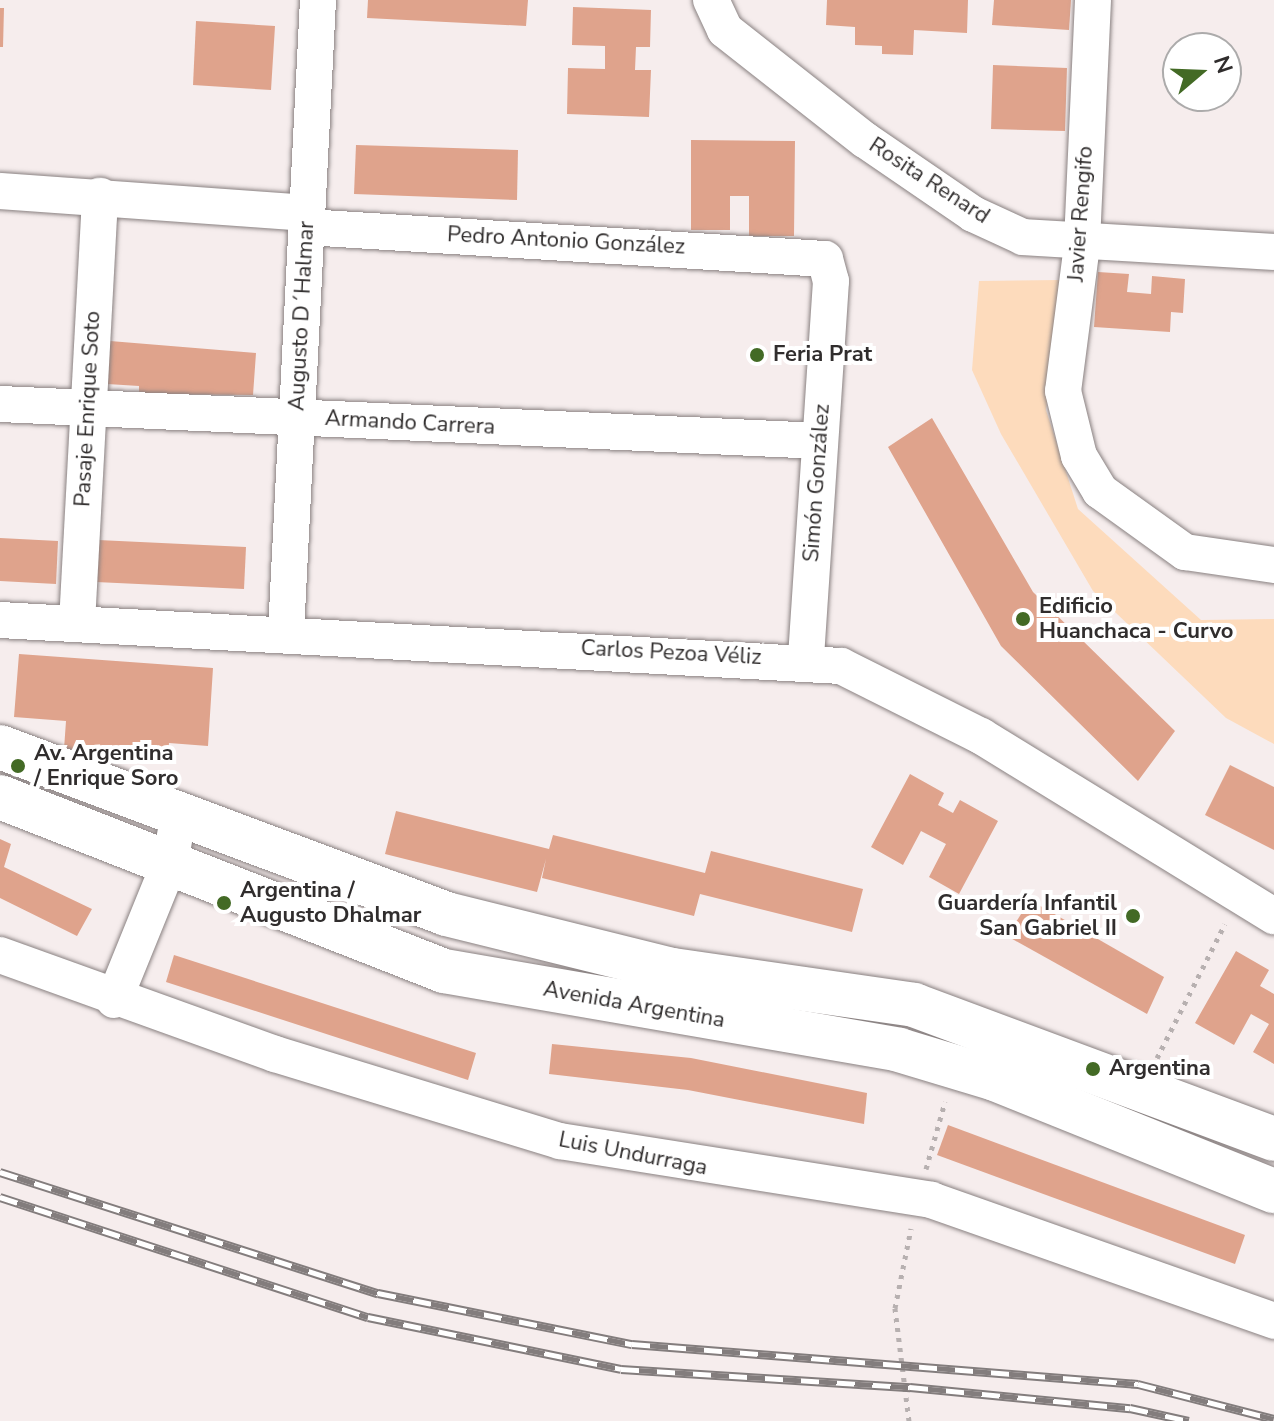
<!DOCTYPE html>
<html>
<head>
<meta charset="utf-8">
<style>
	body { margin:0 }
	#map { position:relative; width:1274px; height:1421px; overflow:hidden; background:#f6eded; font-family:"Nunito Sans",sans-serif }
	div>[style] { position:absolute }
	.green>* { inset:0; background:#fddbbc }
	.building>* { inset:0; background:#dfa38c }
	.path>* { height:5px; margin-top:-2.5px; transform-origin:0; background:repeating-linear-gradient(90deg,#b7b0b0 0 4px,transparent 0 10px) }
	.roads { filter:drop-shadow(0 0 2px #898181) drop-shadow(0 0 2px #898181) }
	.street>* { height:36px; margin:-18px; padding:0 18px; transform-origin:18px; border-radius:18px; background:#fff }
	.primary>* { height:44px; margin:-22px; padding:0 22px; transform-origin:22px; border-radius:22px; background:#fff }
	.rail>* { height:9px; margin-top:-4.5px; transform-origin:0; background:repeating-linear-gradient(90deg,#fff 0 18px,#837d7d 0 36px); box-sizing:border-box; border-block:2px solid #837d7d }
	.dots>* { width:22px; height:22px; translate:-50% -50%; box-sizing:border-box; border:4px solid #fff; border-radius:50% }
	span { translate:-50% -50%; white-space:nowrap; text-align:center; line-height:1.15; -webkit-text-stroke:8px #fff; paint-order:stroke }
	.street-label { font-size:22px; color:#302d2d }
	.poi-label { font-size:22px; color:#302d2d; font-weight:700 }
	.left { translate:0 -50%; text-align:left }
	.right { translate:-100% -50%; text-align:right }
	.north { position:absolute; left:1162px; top:32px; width:80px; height:80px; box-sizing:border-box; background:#fff; border:2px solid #acabab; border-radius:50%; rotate:71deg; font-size:22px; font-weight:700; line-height:32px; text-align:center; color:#302d2d }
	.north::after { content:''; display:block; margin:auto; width:28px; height:36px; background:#436a25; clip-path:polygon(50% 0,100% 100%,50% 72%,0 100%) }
</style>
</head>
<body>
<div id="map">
	<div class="green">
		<div style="clip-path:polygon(1061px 280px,1046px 410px,1078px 509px,1201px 620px,1274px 619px,1274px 744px,1226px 718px,1093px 591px,1001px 434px,972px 370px,979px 281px)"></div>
	</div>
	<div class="building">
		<div style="clip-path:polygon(368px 0,528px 0,526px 26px,367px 18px)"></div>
		<div style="clip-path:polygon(827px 0,968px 0,967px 33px,914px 30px,913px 55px,882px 54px,882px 46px,855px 45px,855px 27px,826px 25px)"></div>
		<div style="clip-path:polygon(994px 0,1071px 0,1069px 30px,992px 25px)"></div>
		<div style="clip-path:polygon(573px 7px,651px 10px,650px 47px,636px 47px,635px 70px,651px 70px,649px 117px,567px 114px,568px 68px,605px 69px,605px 46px,572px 45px)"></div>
		<div style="clip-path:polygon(0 8px,4px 8px,3px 47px,0 47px)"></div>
		<div style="clip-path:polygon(196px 21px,275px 26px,271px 90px,193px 85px)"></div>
		<div style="clip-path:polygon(993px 65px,1067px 68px,1065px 131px,991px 129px)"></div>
		<div style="clip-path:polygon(691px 140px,795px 141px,794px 236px,749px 236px,749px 196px,730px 196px,730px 230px,691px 230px)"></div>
		<div style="clip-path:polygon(356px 145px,518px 150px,517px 200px,354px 194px)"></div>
		<div style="clip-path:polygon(1098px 272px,1129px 274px,1127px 292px,1151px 294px,1152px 276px,1185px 279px,1183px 313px,1171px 312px,1170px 332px,1094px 327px)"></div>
		<div style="clip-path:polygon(110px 341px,256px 353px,253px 395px,139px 394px,139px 386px,107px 384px)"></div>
		<div style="clip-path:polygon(932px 418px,1033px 592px,1175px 731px,1138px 781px,1001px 646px,888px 447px)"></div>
		<div style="clip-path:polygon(0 538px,58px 541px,56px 584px,0 581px)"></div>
		<div style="clip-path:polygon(98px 540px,246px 547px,244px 589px,96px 582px)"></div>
		<div style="clip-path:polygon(19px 654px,213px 668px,208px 746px,169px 743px,168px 757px,64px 749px,66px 721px,14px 717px)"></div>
		<div style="clip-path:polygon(1230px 765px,1274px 787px,1274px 850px,1205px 815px)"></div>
		<div style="clip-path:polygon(910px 774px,944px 793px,938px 805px,953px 813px,960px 800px,998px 821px,959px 894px,929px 877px,946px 844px,921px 831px,903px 865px,871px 847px)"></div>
		<div style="clip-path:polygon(396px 811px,549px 849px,553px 835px,705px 873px,711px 851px,863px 889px,852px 932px,700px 894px,694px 916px,542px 878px,546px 859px,537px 892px,385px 854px)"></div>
		<div style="clip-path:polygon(0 839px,11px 844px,4px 867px,92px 909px,77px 936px,0 898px)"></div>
		<div style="clip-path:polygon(1030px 900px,1164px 977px,1147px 1014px,1007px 936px)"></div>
		<div style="clip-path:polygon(1236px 951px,1269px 970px,1260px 986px,1274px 994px,1274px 1064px,1253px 1052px,1269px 1024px,1251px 1014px,1234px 1045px,1195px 1023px)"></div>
		<div style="clip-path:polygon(174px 955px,476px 1053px,468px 1080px,166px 982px)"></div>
		<div style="clip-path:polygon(552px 1044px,691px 1058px,867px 1093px,864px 1124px,688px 1090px,549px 1074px)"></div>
		<div style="clip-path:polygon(948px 1125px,1245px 1235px,1235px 1264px,937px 1155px)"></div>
	</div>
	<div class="path">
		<div style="left:1157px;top:1058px;width:150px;rotate:-63.1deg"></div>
		<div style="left:926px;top:1169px;width:70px;rotate:-74.2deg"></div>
		<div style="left:909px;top:1421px;width:114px;rotate:-97.1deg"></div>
		<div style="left:895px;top:1308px;width:81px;rotate:-78.6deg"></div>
	</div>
	<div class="roads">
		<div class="street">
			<div style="left:711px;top:0;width:33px;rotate:65deg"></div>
			<div style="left:725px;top:30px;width:178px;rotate:38.2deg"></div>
			<div style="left:865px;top:140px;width:131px;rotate:34.4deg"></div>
			<div style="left:973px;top:214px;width:55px;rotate:24.7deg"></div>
			<div style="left:1023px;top:237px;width:251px;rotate:3.4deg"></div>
			<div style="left:1093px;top:0;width:245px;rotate:92.6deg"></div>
			<div style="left:1082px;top:245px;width:147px;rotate:97.4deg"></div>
			<div style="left:1063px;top:391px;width:67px;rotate:76.2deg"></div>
			<div style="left:1079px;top:456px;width:41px;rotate:59deg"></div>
			<div style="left:1100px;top:491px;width:105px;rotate:35.7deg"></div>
			<div style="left:1185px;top:552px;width:90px;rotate:8.3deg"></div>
			<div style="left:0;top:191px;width:308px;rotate:4.1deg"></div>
			<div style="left:306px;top:227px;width:520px;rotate:3.53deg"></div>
			<div style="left:825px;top:259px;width:23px;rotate:75deg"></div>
			<div style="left:831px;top:281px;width:380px;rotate:93.8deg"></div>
			<div style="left:0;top:404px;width:821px;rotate:2.58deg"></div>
			<div style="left:0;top:620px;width:842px;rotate:3.13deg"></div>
			<div style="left:841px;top:666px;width:157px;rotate:26.6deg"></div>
			<div style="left:981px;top:736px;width:344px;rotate:31.6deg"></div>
			<div style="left:77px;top:623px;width:428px;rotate:-86.9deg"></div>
			<div style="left:286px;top:632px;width:633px;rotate:-87.1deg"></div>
			<div style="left:0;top:955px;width:292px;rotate:19.8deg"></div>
			<div style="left:275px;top:1054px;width:298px;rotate:17deg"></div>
			<div style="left:560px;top:1141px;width:376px;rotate:9deg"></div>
			<div style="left:931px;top:1200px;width:364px;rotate:19.4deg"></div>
			<div style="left:114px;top:1000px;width:149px;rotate:-67.9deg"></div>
			<div style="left:170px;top:862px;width:49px;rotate:-79.4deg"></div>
		</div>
		<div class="primary">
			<div style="left:0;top:747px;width:476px;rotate:20.5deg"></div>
			<div style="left:446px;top:914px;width:233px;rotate:13.9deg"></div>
			<div style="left:672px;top:970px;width:245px;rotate:8.2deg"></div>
			<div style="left:914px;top:1005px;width:384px;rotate:20.4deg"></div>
			<div style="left:0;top:797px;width:477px;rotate:21.4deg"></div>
			<div style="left:444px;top:971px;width:462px;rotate:9.8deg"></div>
			<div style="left:899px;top:1050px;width:100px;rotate:16.8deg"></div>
			<div style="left:995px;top:1079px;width:301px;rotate:21.9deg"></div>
		</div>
	</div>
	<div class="rail">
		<div style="left:0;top:1172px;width:397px;rotate:17.8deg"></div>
		<div style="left:378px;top:1293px;width:259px;rotate:11.4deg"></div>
		<div style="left:632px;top:1344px;width:508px;rotate:4.52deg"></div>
		<div style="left:1138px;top:1384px;width:140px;rotate:14.4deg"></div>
		<div style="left:0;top:1197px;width:387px;rotate:18.1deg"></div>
		<div style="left:368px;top:1317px;width:258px;rotate:11.6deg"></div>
		<div style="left:621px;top:1369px;width:290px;rotate:3.6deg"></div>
		<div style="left:910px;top:1387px;width:221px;rotate:5.5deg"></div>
		<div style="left:1130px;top:1408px;width:60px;rotate:12.4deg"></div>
	</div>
	<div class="dots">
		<div style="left:757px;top:355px;background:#436a25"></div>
		<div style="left:1023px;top:619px;background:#436a25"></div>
		<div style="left:18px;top:766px;background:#436a25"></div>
		<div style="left:224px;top:903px;background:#436a25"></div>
		<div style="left:1133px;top:916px;background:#436a25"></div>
		<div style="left:1093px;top:1069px;background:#436a25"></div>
	</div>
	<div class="street-label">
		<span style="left:929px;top:181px;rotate:33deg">Rosita Renard</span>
		<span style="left:1081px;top:214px;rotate:-86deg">Javier Rengifo</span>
		<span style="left:566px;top:241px;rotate:3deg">Pedro Antonio González</span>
		<span style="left:302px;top:316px;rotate:-87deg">Augusto D´Halmar</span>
		<span style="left:88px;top:409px;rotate:-87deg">Pasaje Enrique Soto</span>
		<span style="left:410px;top:423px;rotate:3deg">Armando Carrera</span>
		<span style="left:817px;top:483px;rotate:-86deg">Simón González</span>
		<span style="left:671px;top:653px;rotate:3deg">Carlos Pezoa Véliz</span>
		<span style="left:634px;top:1005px;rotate:10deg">Avenida Argentina</span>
		<span style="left:633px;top:1154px;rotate:11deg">Luis Undurraga</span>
	</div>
	<div class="poi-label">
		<span class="left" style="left:773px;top:355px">Feria Prat</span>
		<span class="left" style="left:1039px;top:619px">Edificio<br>Huanchaca - Curvo</span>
		<span class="left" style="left:34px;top:766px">Av. Argentina<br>/ Enrique Soro</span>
		<span class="left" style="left:240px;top:903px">Argentina /<br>Augusto Dhalmar</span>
		<span class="right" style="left:1117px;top:916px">Guardería Infantil<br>San Gabriel II</span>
		<span class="left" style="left:1109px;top:1069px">Argentina</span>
	</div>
	<div class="north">N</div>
</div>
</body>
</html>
